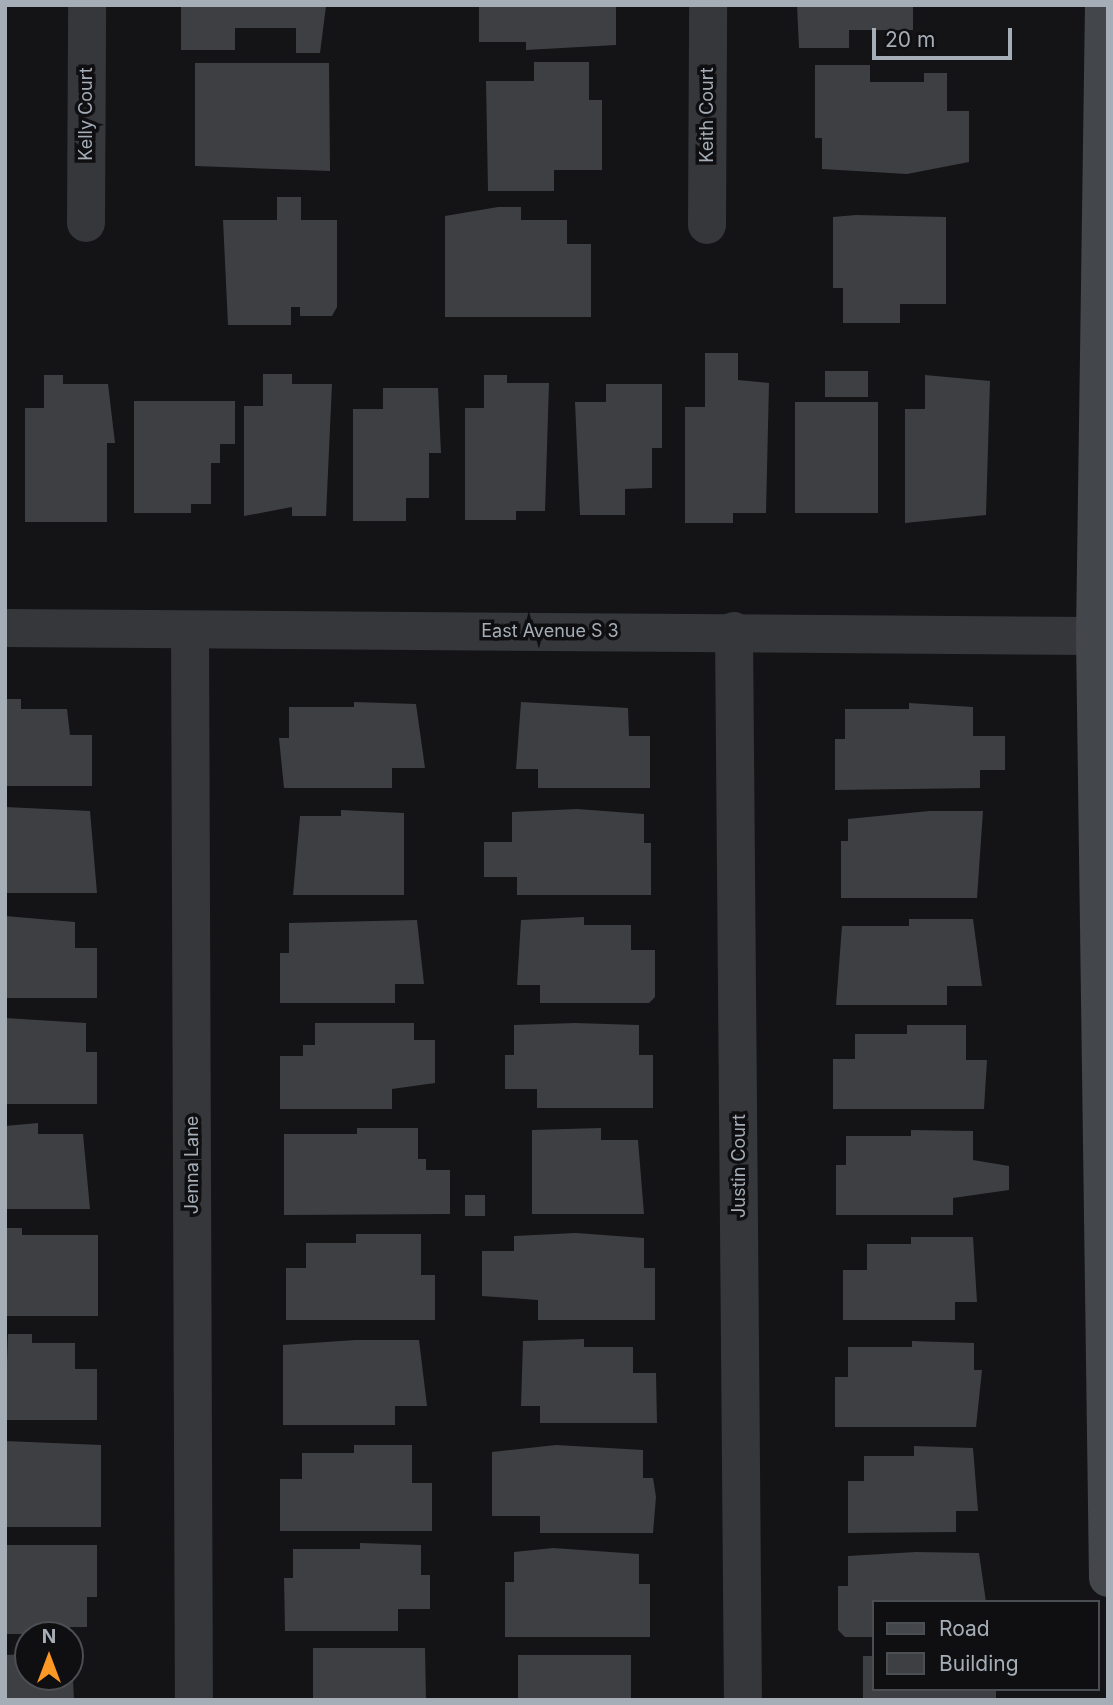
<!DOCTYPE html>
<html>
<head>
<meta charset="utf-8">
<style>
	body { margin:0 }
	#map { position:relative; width:1113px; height:1705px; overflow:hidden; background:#141416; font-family:Inter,sans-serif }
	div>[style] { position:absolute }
	.building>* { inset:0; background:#3e3f43 }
	.street>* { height:38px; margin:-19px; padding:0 19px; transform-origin:19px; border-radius:19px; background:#35373b }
	.secondary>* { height:38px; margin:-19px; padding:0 19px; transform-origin:19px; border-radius:19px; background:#43464b }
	span { translate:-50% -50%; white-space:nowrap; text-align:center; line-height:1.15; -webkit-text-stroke:7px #0f0f11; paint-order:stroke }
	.street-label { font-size:18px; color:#a5adb7 }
	.frame { position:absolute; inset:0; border:7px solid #a5adb7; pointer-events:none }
	.legend { position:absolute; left:872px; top:1600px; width:228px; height:91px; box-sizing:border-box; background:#0f0f11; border:2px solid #4b4e53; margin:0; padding:9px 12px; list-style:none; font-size:21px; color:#a5adb7 }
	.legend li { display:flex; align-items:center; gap:14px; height:35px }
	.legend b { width:35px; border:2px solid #4b4e53 }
	.north { position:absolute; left:14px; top:1621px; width:70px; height:70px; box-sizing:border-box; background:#0f0f11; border:2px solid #4b4e53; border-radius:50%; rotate:0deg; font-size:19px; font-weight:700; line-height:28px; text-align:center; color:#a5adb7 }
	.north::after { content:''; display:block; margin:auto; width:24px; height:32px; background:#fd9825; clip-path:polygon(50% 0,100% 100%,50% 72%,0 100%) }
	.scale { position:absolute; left:872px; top:28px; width:140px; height:32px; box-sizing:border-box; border:4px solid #a5adb7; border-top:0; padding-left:9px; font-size:21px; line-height:24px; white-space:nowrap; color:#a5adb7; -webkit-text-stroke:5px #0f0f11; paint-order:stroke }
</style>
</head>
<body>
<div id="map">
	<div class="building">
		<div style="clip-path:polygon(181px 5px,326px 6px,320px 53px,296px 53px,296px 28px,235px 28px,235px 50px,181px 50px)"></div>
		<div style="clip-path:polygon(479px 5px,616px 5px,616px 45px,526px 50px,526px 42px,479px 42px)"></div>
		<div style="clip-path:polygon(797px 5px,913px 5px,913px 30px,849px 30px,849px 48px,799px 48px)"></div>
		<div style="clip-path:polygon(534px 62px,589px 62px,589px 100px,602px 100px,602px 170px,554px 170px,554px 191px,488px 191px,486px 81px,534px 81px)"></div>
		<div style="clip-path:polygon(195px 63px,329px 63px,330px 171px,195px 166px)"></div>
		<div style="clip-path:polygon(815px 65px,870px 65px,870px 82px,924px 82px,924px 73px,947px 73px,947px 111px,969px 111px,969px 162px,907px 174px,822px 169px,822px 138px,815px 138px)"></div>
		<div style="clip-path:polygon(277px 197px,301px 197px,301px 220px,337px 220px,337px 307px,332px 316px,300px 316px,300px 307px,291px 307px,291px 325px,228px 325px,223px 220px,277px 220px)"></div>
		<div style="clip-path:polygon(498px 207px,521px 207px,521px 220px,567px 220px,567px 244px,591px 244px,591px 317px,445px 317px,445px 216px)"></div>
		<div style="clip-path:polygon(856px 215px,946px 217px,946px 304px,900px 304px,900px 323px,843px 323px,843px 288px,833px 288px,833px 217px)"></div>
		<div style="clip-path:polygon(705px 353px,738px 353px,738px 380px,769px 383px,766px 513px,733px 513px,733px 523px,685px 523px,685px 407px,705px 407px)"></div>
		<div style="clip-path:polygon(825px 371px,868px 371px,868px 397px,825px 397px)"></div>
		<div style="clip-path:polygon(263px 374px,292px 374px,292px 384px,332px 384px,326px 516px,292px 516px,292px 507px,244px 516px,244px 406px,263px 406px)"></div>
		<div style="clip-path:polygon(44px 375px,63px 375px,63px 384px,108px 384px,115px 443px,107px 443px,107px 522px,25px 522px,25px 408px,44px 408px)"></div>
		<div style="clip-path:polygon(484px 375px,507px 375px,507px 383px,549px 383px,545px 511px,516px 511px,516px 520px,465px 520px,465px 408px,484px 408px)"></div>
		<div style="clip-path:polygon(925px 375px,990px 381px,986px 515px,905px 523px,905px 409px,925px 409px)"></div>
		<div style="clip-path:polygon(606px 384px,662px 384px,662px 448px,652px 448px,652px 488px,625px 489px,625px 515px,580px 515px,575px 402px,606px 402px)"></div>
		<div style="clip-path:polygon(383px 388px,438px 388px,441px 453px,429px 453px,429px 498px,406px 498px,406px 521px,353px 521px,353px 409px,383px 409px)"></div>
		<div style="clip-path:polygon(134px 401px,235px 401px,235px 444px,220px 444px,220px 463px,211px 463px,211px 504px,191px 504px,191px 513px,134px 513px)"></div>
		<div style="clip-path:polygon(795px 402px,878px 402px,878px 513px,795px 513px)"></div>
		<div style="clip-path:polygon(5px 699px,21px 699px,21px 709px,67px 709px,70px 735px,92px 735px,92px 786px,5px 786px)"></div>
		<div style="clip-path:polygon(354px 702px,416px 704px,425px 768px,392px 768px,392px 788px,284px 788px,279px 738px,289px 738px,289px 707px,354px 707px)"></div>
		<div style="clip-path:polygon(521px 702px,628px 708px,629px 736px,650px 736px,650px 788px,538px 788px,538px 769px,516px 769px)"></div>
		<div style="clip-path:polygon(909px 703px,973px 707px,973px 736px,1005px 736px,1005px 770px,980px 770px,980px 788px,835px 790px,835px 739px,845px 739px,845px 709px,909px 709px)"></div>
		<div style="clip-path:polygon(5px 807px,90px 811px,97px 893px,5px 893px)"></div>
		<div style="clip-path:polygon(577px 809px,644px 814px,644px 843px,651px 843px,651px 895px,517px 895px,517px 877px,484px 877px,484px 842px,512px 842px,512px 812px)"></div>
		<div style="clip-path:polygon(341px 810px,404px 813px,404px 895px,293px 895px,300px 816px,341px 816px)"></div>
		<div style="clip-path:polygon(929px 811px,983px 811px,977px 898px,841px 898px,841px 841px,848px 841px,848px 819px)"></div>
		<div style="clip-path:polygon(5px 916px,75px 922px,75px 948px,97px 948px,97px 998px,5px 998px)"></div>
		<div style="clip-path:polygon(584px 917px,584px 925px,631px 925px,631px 950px,655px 950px,655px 997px,649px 1003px,540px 1003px,540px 985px,517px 985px,521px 920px)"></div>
		<div style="clip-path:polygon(909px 919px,973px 919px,982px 986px,947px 986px,947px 1005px,836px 1005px,842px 926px,909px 926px)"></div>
		<div style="clip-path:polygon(417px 920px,424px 984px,395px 984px,395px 1003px,280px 1003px,280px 953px,289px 953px,289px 923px)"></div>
		<div style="clip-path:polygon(5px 1018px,86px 1023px,86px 1052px,97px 1052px,97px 1104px,5px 1104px)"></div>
		<div style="clip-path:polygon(315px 1023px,414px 1023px,414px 1040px,435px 1040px,435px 1083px,392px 1089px,392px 1109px,280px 1109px,280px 1056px,303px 1056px,303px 1045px,315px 1045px)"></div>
		<div style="clip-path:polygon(575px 1023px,639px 1025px,639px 1055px,653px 1055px,653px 1108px,537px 1108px,537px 1089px,505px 1089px,505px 1055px,514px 1055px,514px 1025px)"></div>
		<div style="clip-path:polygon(907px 1025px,966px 1025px,966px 1060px,987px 1060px,984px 1109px,833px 1109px,833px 1059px,855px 1059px,855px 1034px,907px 1034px)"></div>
		<div style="clip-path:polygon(38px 1123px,38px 1134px,83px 1134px,90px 1209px,5px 1209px,5px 1126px)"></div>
		<div style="clip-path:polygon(357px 1128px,418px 1128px,418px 1159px,426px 1159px,426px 1170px,450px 1170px,450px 1214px,284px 1215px,284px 1134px,357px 1134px)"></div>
		<div style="clip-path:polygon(601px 1128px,601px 1140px,638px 1140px,644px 1214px,532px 1214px,532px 1130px)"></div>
		<div style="clip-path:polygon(911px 1130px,973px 1131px,973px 1160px,1009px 1166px,1009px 1190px,953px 1198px,953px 1215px,836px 1215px,836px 1165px,846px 1165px,846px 1136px,911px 1136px)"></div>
		<div style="clip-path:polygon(465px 1195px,485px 1195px,485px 1216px,465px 1216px)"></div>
		<div style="clip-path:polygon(5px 1228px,22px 1228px,22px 1235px,98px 1235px,98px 1316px,5px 1316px)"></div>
		<div style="clip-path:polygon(576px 1233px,644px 1238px,644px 1268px,655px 1268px,655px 1320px,538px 1320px,538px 1300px,482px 1296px,482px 1251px,514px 1251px,514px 1236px)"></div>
		<div style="clip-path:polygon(356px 1234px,421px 1234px,421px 1275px,435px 1275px,435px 1320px,286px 1320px,286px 1268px,306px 1268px,306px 1243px,356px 1243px)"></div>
		<div style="clip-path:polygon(911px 1237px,973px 1237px,977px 1302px,955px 1302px,955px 1320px,843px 1320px,843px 1270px,867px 1270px,867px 1244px,911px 1244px)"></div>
		<div style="clip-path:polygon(8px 1334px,32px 1334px,32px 1343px,75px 1343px,75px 1369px,97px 1369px,97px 1420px,5px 1420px)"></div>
		<div style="clip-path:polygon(584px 1339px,584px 1347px,633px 1347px,633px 1373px,656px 1373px,657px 1423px,540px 1423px,540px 1406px,521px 1406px,523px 1341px)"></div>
		<div style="clip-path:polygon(355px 1340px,419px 1340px,427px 1406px,395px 1406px,395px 1425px,283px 1425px,283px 1345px)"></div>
		<div style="clip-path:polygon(912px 1341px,974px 1343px,974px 1370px,982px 1370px,976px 1427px,835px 1427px,835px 1377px,848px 1377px,848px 1347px,912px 1347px)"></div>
		<div style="clip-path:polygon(5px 1441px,101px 1445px,101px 1527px,5px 1527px)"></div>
		<div style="clip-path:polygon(354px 1445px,412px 1445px,412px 1483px,432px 1483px,432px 1531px,280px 1531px,280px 1479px,302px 1479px,302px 1453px,354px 1453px)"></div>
		<div style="clip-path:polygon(556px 1445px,643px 1450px,643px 1478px,653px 1478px,656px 1497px,653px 1533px,540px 1533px,540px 1516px,492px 1516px,492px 1452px)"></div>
		<div style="clip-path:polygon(914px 1446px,973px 1448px,978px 1511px,956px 1511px,956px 1532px,848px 1533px,848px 1481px,864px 1481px,864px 1456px,914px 1456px)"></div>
		<div style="clip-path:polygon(360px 1543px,421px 1545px,421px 1575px,430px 1575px,430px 1609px,398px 1609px,398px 1631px,285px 1631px,284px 1578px,293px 1578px,293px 1549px,360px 1549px)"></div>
		<div style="clip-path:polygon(5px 1545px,97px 1545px,97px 1597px,87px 1597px,87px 1627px,70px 1627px,70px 1634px,5px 1634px)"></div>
		<div style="clip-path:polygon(553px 1548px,639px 1554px,639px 1584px,650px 1584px,650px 1637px,505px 1637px,505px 1582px,514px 1582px,514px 1552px)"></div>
		<div style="clip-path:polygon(916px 1552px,979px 1553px,986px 1602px,873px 1602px,873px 1637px,845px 1637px,838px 1630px,838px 1586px,848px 1586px,848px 1556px)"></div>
		<div style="clip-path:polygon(313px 1648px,425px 1648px,426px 1700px,313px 1700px)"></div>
		<div style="clip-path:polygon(28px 1654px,28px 1677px,70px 1677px,72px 1660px,74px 1700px,5px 1700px,5px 1655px)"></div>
		<div style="clip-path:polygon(518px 1655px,631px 1655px,631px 1700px,518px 1700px)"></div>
		<div style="clip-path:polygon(863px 1656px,873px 1656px,873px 1689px,996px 1689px,996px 1700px,863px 1700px)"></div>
	</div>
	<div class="street">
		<div style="left:86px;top:223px;width:218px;rotate:-89.7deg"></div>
		<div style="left:707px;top:225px;width:220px;rotate:-89.7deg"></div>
		<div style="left:5px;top:628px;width:1090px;rotate:0.42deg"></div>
		<div style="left:190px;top:630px;width:1070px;rotate:89.79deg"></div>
		<div style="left:734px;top:631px;width:1069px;rotate:89.52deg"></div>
	</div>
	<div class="secondary">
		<div style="left:1104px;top:5px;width:631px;rotate:90.82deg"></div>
		<div style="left:1095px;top:636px;width:942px;rotate:89.21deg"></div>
	</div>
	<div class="street-label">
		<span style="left:86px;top:114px;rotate:-90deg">Kelly Court</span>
		<span style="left:707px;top:115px;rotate:-90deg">Keith Court</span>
		<span style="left:550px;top:631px">East Avenue S 3</span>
		<span style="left:192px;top:1165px;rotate:-90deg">Jenna Lane</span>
		<span style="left:739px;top:1166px;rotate:-90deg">Justin Court</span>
	</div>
	<div class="frame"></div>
	<ul class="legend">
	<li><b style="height:9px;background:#43464b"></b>Road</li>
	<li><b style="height:19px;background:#3e3f43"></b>Building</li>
	</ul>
	<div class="north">N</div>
	<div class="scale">20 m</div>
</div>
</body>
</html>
